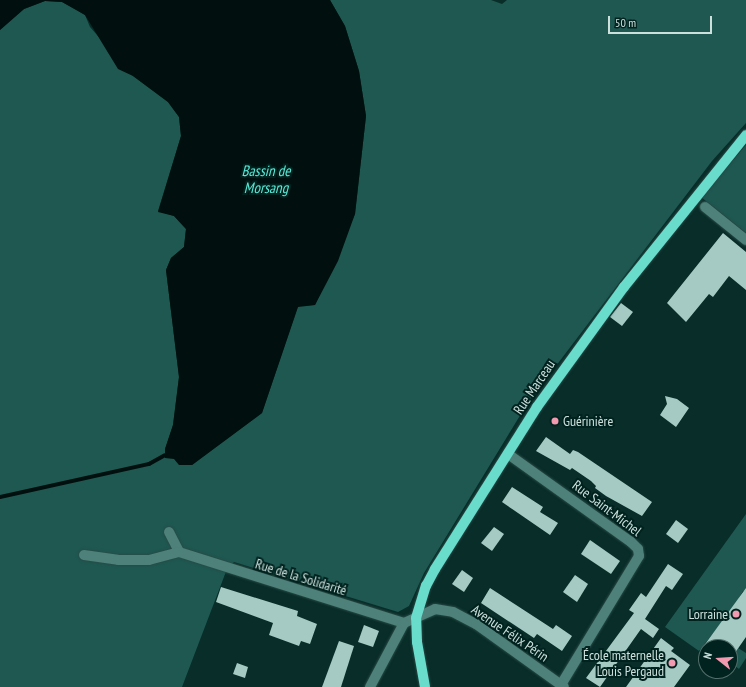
<!DOCTYPE html>
<html>
<head>
<meta charset="utf-8">
<style>
	body { margin:0 }
	#map { position:relative; width:746px; height:687px; overflow:hidden; background:#092d29; font-family:"PT Sans Narrow",sans-serif }
	div>[style] { position:absolute }
	.green>* { inset:0; background:#1e5851 }
	.water>* { inset:0; background:#01100e }
	.stream>* { height:4px; margin:-2px; padding:0 2px; transform-origin:2px; border-radius:2px; background:#01100e }
	.building>* { inset:0; background:#a4cac3 }
	.roads { filter:drop-shadow(0 0 1px #284a46) drop-shadow(0 0 1px #284a46) }
	.minor>* { height:10px; margin:-5px; padding:0 5px; transform-origin:5px; border-radius:5px; background:#4d8179 }
	.major>* { height:10px; margin:-5px; padding:0 5px; transform-origin:5px; border-radius:5px; background:#69dccc }
	.dots>* { width:11px; height:11px; translate:-50% -50%; box-sizing:border-box; border:2px solid #00231f; border-radius:50% }
	span { translate:-50% -50%; white-space:nowrap; text-align:center; line-height:1.15; -webkit-text-stroke:4px #00231f; paint-order:stroke }
	.street-label { font-size:14px; color:#cde0dc }
	.poi-label { font-size:14px; color:#cde0dc }
	.left { translate:0 -50%; text-align:left }
	.right { translate:-100% -50%; text-align:right }
	.water-label { font-size:15px; color:#5ae9d6; font-style:italic }
	.north { position:absolute; left:698px; top:639px; width:40px; height:40px; box-sizing:border-box; background:#00231f; border:1px solid #526f6b; border-radius:50%; rotate:287deg; font-size:11px; font-weight:700; line-height:16px; text-align:center; color:#cde0dc }
	.north::after { content:''; display:block; margin:auto; width:14px; height:18px; background:#f29ab0; clip-path:polygon(50% 0,100% 100%,50% 72%,0 100%) }
	.scale { position:absolute; left:608px; top:16px; width:104px; height:18px; box-sizing:border-box; border:2px solid #cde0dc; border-top:0; padding-left:5px; font-size:12px; line-height:14px; white-space:nowrap; color:#cde0dc; -webkit-text-stroke:3px #00231f; paint-order:stroke }
</style>
</head>
<body>
<div id="map">
	<div class="green">
		<div style="clip-path:polygon(330px 0,491px 0,502px 4px,507px 0,746px 0,746px 123px,712px 161px,527px 404px,424px 573px,409px 606px,398px 612px,234px 562px,227px 569px,182px 687px,0 687px,0 30px,24px 9px,45px 1px,62px 2px,73px 8px,85px 15px,90px 27px,133px 76px,168px 102px,179px 117px,181px 136px,158px 211px,174px 216px,186px 229px,184px 247px,171px 258px,166px 270px,179px 377px,173px 425px,165px 449px,175px 459px,192px 465px,262px 413px,298px 306px,315px 305px,355px 214px,366px 116px,359px 71px,345px 26px)"></div>
		<div style="clip-path:polygon(746px 145px,746px 233px,701px 197px)"></div>
		<div style="clip-path:polygon(746px 514px,746px 591px,743px 591px,732px 610px,699px 651px,665px 627px)"></div>
		<div style="clip-path:polygon(738px 648px,746px 653px,746px 658px,739px 669px,730px 662px)"></div>
	</div>
	<div class="water">
		<div style="clip-path:polygon(0 0,330px 0,345px 26px,359px 71px,366px 116px,355px 214px,338px 261px,315px 305px,298px 307px,262px 413px,192px 465px,179px 465px,174px 459px,165px 458px,165px 449px,173px 425px,179px 377px,166px 270px,171px 258px,184px 247px,186px 229px,174px 216px,158px 212px,181px 136px,179px 117px,168px 102px,133px 76px,118px 69px,85px 15px,62px 2px,45px 1px,24px 9px,0 30px)"></div>
	</div>
	<div class="stream">
		<div style="left:0;top:497px;width:153px;rotate:-12.5deg"></div>
		<div style="left:149px;top:464px;width:18px;rotate:-29deg"></div>
	</div>
	<div class="building">
		<div style="clip-path:polygon(723px 233px,746px 252px,746px 290px,729px 276px,713px 297px,709px 294px,686px 322px,667px 303px)"></div>
		<div style="clip-path:polygon(621px 303px,633px 312px,622px 326px,610px 317px)"></div>
		<div style="clip-path:polygon(665px 396px,677px 399px,689px 408px,676px 427px,660px 415px,667px 404px)"></div>
		<div style="clip-path:polygon(546px 437px,570px 454px,573px 450px,578px 452px,652px 502px,642px 516px,606px 496px,595px 488px,596px 486px,591px 481px,572px 468px,570px 470px,536px 451px)"></div>
		<div style="clip-path:polygon(512px 487px,543px 507px,540px 512px,558px 523px,550px 535px,502px 502px)"></div>
		<div style="clip-path:polygon(676px 520px,688px 529px,678px 543px,666px 534px)"></div>
		<div style="clip-path:polygon(494px 527px,504px 534px,492px 551px,481px 543px)"></div>
		<div style="clip-path:polygon(590px 540px,620px 561px,611px 574px,581px 554px)"></div>
		<div style="clip-path:polygon(668px 564px,683px 574px,672px 590px,666px 586px,645px 619px,659px 629px,653px 638px,641px 629px,600px 687px,586px 678px,634px 613px,629px 610px,641px 593px,646px 597px)"></div>
		<div style="clip-path:polygon(462px 570px,473px 578px,464px 592px,452px 584px)"></div>
		<div style="clip-path:polygon(575px 575px,588px 584px,577px 602px,563px 592px)"></div>
		<div style="clip-path:polygon(221px 587px,298px 611px,297px 616px,317px 624px,310px 644px,301px 641px,299px 646px,269px 635px,273px 623px,216px 602px)"></div>
		<div style="clip-path:polygon(490px 588px,553px 629px,556px 625px,572px 636px,562px 651px,537px 634px,534px 638px,481px 603px)"></div>
		<div style="clip-path:polygon(746px 588px,746px 637px,730px 660px,730px 647px,703px 647px)"></div>
		<div style="clip-path:polygon(364px 625px,379px 631px,373px 647px,358px 642px)"></div>
		<div style="clip-path:polygon(661px 638px,674px 648px,671px 651px,690px 665px,674px 687px,626px 687px)"></div>
		<div style="clip-path:polygon(339px 641px,354px 646px,341px 687px,322px 687px)"></div>
		<div style="clip-path:polygon(237px 663px,248px 667px,245px 678px,233px 674px)"></div>
	</div>
	<div class="roads">
		<div class="minor">
			<div style="left:705px;top:207px;width:53px;rotate:38.8deg"></div>
			<div style="left:508px;top:454px;width:151px;rotate:35.6deg"></div>
			<div style="left:631px;top:542px;width:10px;rotate:45deg"></div>
			<div style="left:638px;top:549px;width:7px;rotate:82deg"></div>
			<div style="left:639px;top:556px;width:151px;rotate:121.2deg"></div>
			<div style="left:169px;top:532px;width:22px;rotate:63deg"></div>
			<div style="left:179px;top:552px;width:236px;rotate:17.5deg"></div>
			<div style="left:404px;top:623px;width:34px;rotate:-24deg"></div>
			<div style="left:435px;top:609px;width:18px;rotate:9deg"></div>
			<div style="left:453px;top:612px;width:26px;rotate:28deg"></div>
			<div style="left:476px;top:624px;width:108px;rotate:35.6deg"></div>
			<div style="left:84px;top:555px;width:34px;rotate:8deg"></div>
			<div style="left:118px;top:560px;width:31px"></div>
			<div style="left:149px;top:560px;width:31px;rotate:-15deg"></div>
			<div style="left:370px;top:687px;width:72px;rotate:-62deg"></div>
		</div>
		<div class="major">
			<div style="left:425px;top:687px;width:46px;rotate:-100.1deg"></div>
			<div style="left:417px;top:642px;width:24px;rotate:-92deg"></div>
			<div style="left:416px;top:618px;width:34px;rotate:-73deg"></div>
			<div style="left:426px;top:586px;width:19px;rotate:-62deg"></div>
			<div style="left:435px;top:569px;width:191px;rotate:-57.8deg"></div>
			<div style="left:537px;top:407px;width:148px;rotate:-54.1deg"></div>
			<div style="left:624px;top:287px;width:195px;rotate:-51.2deg"></div>
		</div>
	</div>
	<div class="dots">
		<div style="left:555px;top:421px;background:#f29ab0"></div>
		<div style="left:736px;top:614px;background:#f29ab0"></div>
		<div style="left:672px;top:663px;background:#f29ab0"></div>
	</div>
	<div class="street-label">
		<span style="left:534px;top:387px;rotate:-56deg">Rue Marceau</span>
		<span style="left:607px;top:508px;rotate:37deg">Rue Saint-Michel</span>
		<span style="left:301px;top:577px;rotate:17deg">Rue de la Solidarité</span>
		<span style="left:510px;top:633px;rotate:34deg">Avenue Félix Périn</span>
	</div>
	<div class="poi-label">
		<span class="left" style="left:563px;top:421px">Guérinière</span>
		<span class="right" style="left:728px;top:614px">Lorraine</span>
		<span class="right" style="left:664px;top:663px">École maternelle<br>Louis Pergaud</span>
	</div>
	<div class="water-label">
		<span style="left:266px;top:179px">Bassin de<br>Morsang</span>
	</div>
	<div class="north">N</div>
	<div class="scale">50 m</div>
</div>
</body>
</html>
